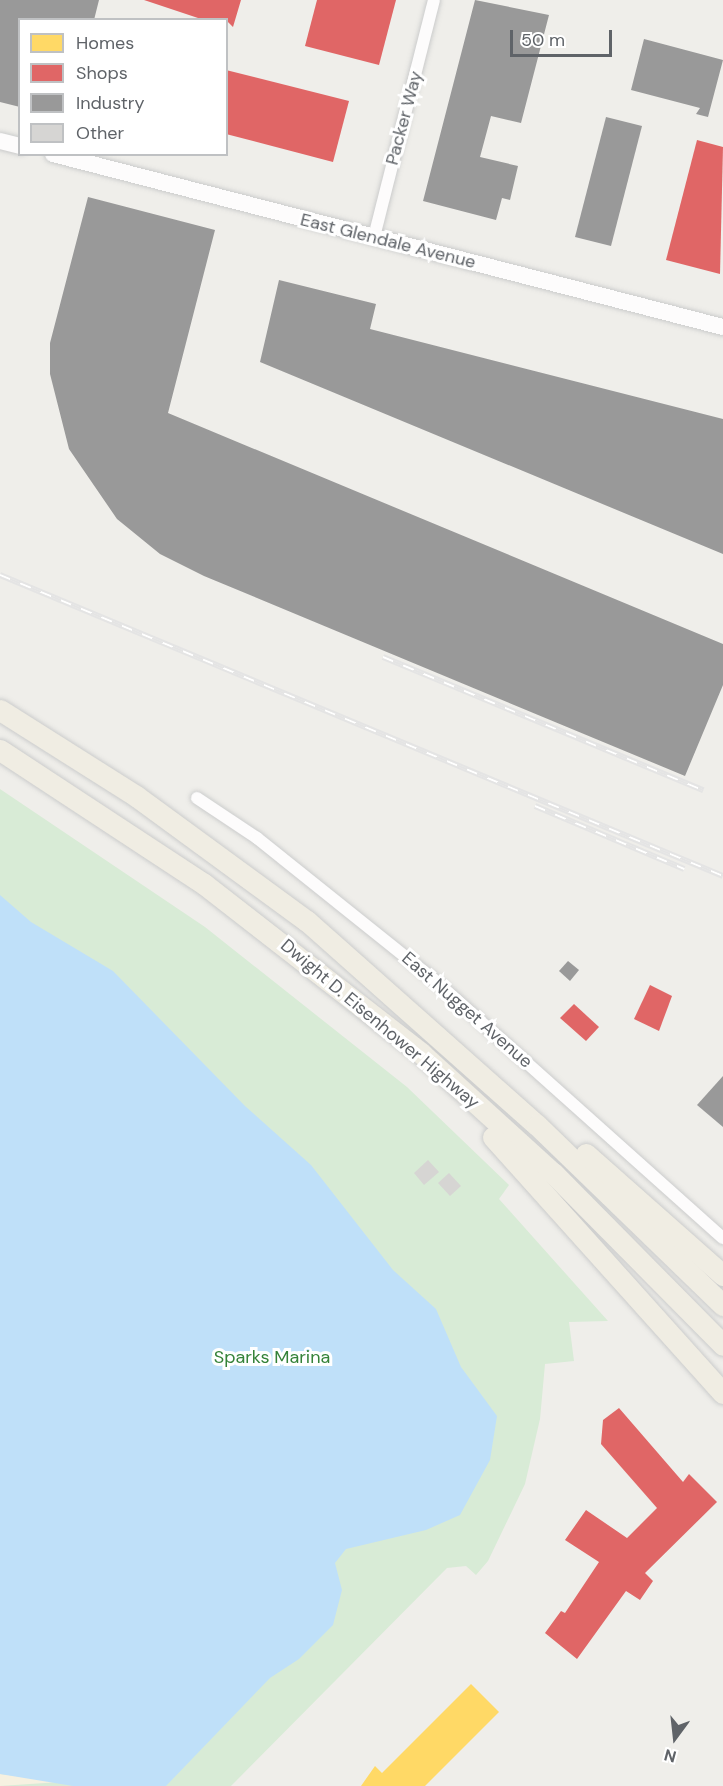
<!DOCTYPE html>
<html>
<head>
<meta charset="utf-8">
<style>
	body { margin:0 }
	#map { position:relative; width:723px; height:1786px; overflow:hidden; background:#efeeea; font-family:"DM Sans",sans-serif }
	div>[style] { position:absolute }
	.green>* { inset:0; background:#d8ebd6 }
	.sand>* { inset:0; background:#f6f1e1 }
	.water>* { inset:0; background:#bfe0f9 }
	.homes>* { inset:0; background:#ffd966 }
	.shops>* { inset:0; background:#e06666 }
	.industry>* { inset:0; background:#999 }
	.building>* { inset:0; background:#d6d5d3 }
	.roads { filter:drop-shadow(0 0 2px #cbcccc) drop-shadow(0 0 2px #cbcccc) }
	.street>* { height:12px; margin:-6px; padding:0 6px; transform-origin:6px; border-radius:6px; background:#fdfcfc }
	.secondary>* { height:16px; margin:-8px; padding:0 8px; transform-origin:8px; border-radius:8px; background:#fdfcfc }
	.highway>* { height:21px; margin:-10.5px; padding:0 10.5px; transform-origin:10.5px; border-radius:10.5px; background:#f0ede3 }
	.rail>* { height:6px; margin-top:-3px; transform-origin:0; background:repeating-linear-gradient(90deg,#fff 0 11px,#e4e4e4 0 22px); box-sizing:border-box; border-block:2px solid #e4e4e4 }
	span { translate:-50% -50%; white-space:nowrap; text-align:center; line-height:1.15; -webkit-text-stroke:6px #fff; paint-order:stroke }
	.street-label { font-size:18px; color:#5f6368 }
	.park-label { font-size:18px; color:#348238 }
	.legend { position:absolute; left:18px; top:18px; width:210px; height:138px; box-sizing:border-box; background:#fff; border:2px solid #bfc1c3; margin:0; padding:8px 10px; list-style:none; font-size:18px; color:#5f6368 }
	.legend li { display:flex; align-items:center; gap:12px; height:30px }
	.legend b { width:30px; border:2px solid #bfc1c3 }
	.north { position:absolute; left:645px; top:1708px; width:60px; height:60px; -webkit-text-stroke:4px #fff; paint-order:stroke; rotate:195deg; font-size:16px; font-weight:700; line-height:24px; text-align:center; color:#5f6368 }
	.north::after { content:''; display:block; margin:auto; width:21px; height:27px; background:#5f6368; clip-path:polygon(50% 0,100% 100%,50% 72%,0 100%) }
	.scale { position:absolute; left:510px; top:30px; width:102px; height:27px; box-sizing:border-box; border:3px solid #5f6368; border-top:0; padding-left:8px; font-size:18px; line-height:21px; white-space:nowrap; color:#5f6368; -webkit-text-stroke:4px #fff; paint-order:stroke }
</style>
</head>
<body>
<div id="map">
	<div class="green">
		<div style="clip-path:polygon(0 789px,205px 927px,407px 1087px,509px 1185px,499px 1199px,608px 1321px,569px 1322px,574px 1361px,545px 1364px,540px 1419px,525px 1484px,488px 1561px,476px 1575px,466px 1566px,447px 1568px,231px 1786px,0 1786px)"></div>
	</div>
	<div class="sand">
		<div style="clip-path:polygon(0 1774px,49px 1780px,60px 1782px,0 1786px)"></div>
	</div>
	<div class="water">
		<div style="clip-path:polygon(0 895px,31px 922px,113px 971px,245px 1106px,311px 1165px,393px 1270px,436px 1309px,461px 1367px,497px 1416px,490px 1460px,460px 1515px,426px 1530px,346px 1549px,335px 1563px,342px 1590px,333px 1625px,299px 1659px,270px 1678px,166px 1786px,73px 1786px,0 1774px)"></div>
	</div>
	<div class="homes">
		<div style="clip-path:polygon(471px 1684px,499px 1712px,425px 1786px,361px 1786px,375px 1766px,382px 1773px)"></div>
	</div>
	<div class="shops">
		<div style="clip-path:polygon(144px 0,241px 0,233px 27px,226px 20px,204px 20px)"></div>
		<div style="clip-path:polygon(317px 0,396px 0,379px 65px,305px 46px)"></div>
		<div style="clip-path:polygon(226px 70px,349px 101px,333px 162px,226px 134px)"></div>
		<div style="clip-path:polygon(697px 140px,723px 147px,720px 274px,666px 260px)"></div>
		<div style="clip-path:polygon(650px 985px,672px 996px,659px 1031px,634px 1019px)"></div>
		<div style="clip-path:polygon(574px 1004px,599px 1027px,586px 1041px,560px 1018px)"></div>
		<div style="clip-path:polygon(619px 1408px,683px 1482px,689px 1474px,717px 1502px,645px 1573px,653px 1581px,640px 1600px,626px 1591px,577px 1659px,545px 1633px,561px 1611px,565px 1613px,599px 1562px,565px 1540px,586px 1510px,627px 1538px,657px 1508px,601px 1444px,603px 1420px)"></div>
	</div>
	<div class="industry">
		<div style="clip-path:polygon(0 0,99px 0,94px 20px,20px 20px,20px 107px,0 102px)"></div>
		<div style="clip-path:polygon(475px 0,549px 15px,521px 123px,491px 116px,487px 131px,480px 157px,518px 166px,510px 200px,502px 198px,496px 220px,423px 201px)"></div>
		<div style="clip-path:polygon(644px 39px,723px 60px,708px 117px,696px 114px,700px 108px,631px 90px)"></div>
		<div style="clip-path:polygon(606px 117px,642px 126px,611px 246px,575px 237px)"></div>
		<div style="clip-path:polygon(88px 197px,215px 230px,168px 413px,723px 644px,723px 685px,685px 776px,204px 576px,160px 554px,117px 519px,69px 449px,50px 374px,50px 343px)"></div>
		<div style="clip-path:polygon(279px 280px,376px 304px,370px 329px,723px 419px,723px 554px,260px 362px)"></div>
		<div style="clip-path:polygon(568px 961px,579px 970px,570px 981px,559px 971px)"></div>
		<div style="clip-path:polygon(723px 1076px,723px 1127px,697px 1105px)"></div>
	</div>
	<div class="building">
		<div style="clip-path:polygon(428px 1160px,439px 1172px,424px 1185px,414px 1173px)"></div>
		<div style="clip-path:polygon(449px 1173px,461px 1186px,450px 1196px,438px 1183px)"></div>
	</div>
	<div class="roads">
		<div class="street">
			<div style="left:374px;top:237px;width:244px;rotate:-75.8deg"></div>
			<div style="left:197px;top:798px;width:72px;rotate:33.7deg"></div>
			<div style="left:257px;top:838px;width:224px;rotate:38.7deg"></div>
			<div style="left:432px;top:978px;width:390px;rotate:41.8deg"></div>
		</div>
		<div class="secondary">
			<div style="left:0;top:141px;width:21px;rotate:14deg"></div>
			<div style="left:53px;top:154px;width:692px;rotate:14.48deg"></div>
		</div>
		<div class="highway">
			<div style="left:0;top:710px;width:161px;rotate:32.3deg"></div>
			<div style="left:136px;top:796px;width:212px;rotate:36.2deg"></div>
			<div style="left:307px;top:921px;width:307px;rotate:41.6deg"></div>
			<div style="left:537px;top:1125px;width:259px;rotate:44.1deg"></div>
			<div style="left:0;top:750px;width:244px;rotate:33.3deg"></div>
			<div style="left:204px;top:884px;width:276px;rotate:37.9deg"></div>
			<div style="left:422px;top:1054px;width:177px;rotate:42.3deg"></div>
			<div style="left:553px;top:1173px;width:242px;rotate:45.3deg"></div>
			<div style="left:493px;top:1137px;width:344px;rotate:48.1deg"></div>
			<div style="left:586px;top:1154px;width:183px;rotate:41.5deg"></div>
		</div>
	</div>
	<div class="rail">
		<div style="left:0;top:575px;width:783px;rotate:22.6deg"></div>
		<div style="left:383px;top:657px;width:347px;rotate:22.6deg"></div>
		<div style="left:535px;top:806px;width:162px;rotate:22.9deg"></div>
	</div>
	<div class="street-label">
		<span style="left:404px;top:118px;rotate:-75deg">Packer Way</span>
		<span style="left:388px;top:241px;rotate:14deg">East Glendale Avenue</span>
		<span style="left:467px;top:1010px;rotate:41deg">East Nugget Avenue</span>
		<span style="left:380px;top:1024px;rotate:40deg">Dwight D. Eisenhower Highway</span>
	</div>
	<div class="park-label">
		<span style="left:272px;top:1357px">Sparks Marina</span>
	</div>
	<ul class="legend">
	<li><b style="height:16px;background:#ffd966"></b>Homes</li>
	<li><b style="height:16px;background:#e06666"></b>Shops</li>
	<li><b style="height:16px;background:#999"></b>Industry</li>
	<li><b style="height:16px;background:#d6d5d3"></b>Other</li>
	</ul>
	<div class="north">N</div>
	<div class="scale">50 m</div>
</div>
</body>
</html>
